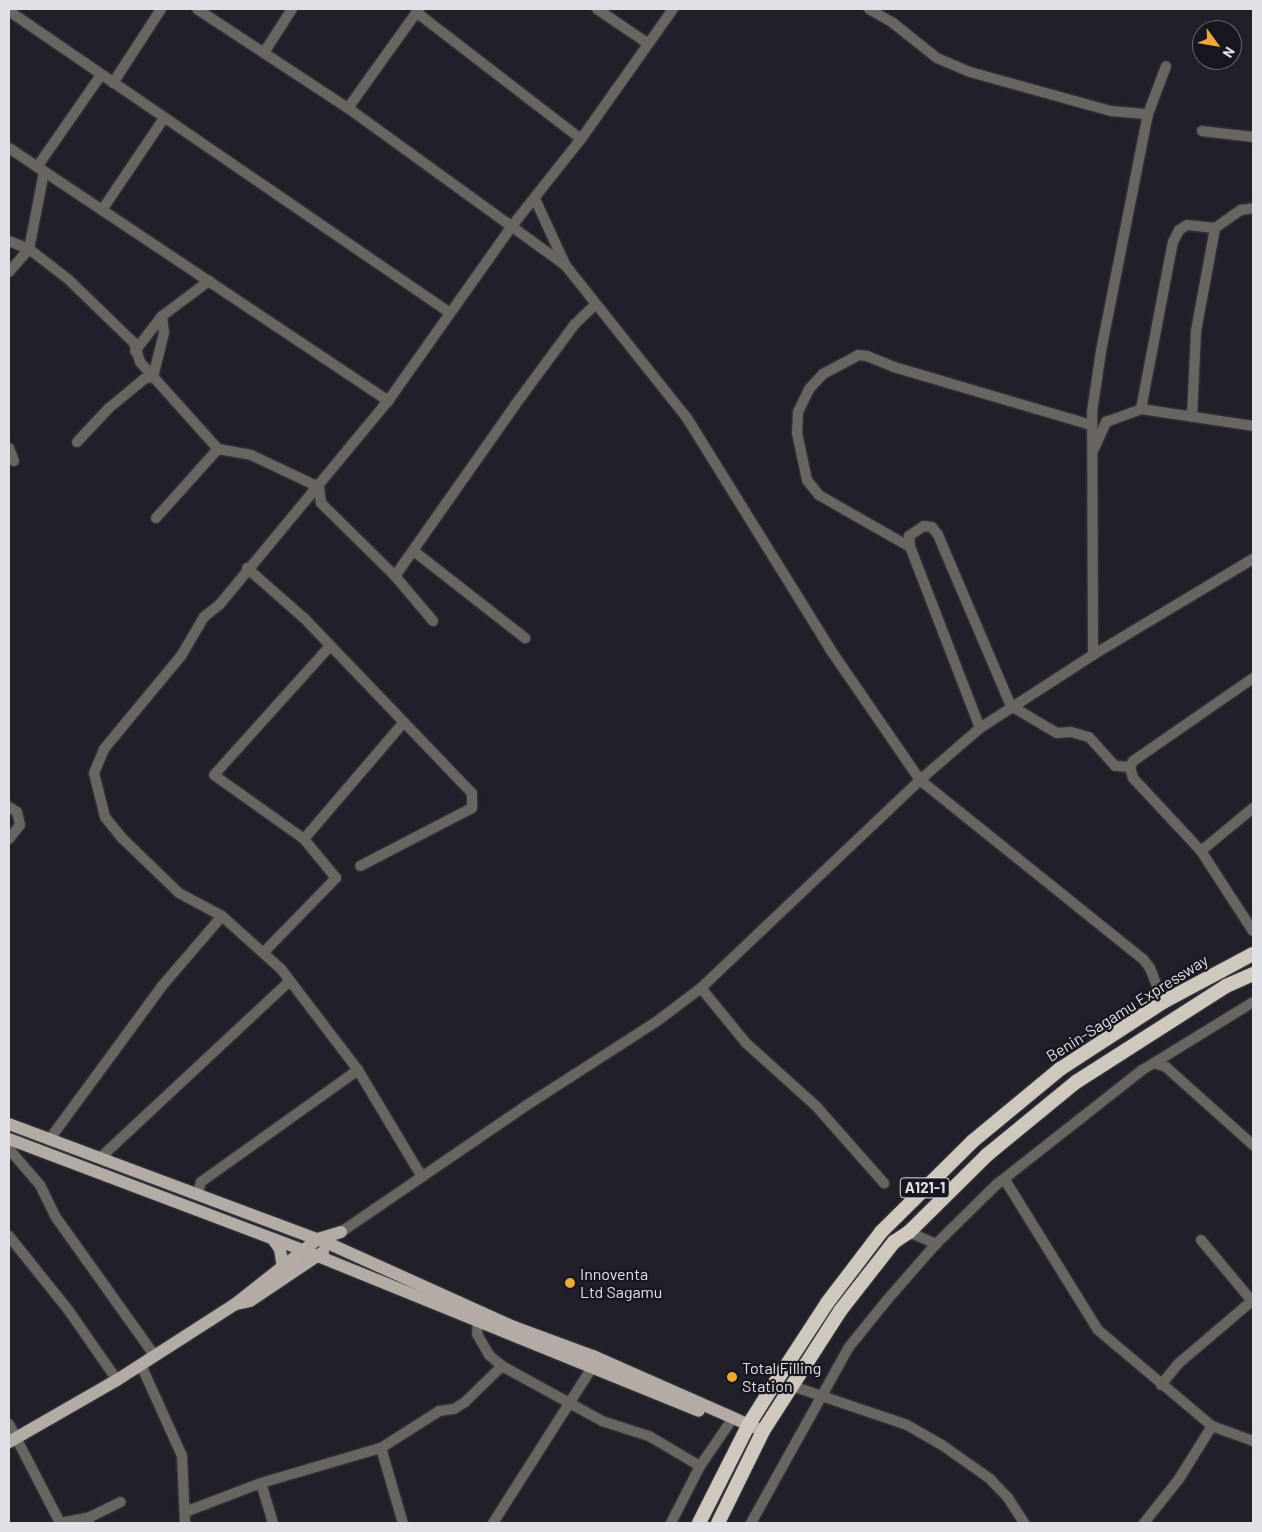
<!DOCTYPE html>
<html>
<head>
<meta charset="utf-8">
<style>
	body { margin:0 }
	#map { position:relative; width:1262px; height:1532px; overflow:hidden; background:#212028; font-family:Barlow,sans-serif }
	div>[style] { position:absolute }
	.roads { filter:drop-shadow(0 0 1px #3c3b43) drop-shadow(0 0 1px #3c3b43) }
	.minor>* { height:10px; margin:-5px; padding:0 5px; transform-origin:5px; border-radius:5px; background:#696662 }
	.major>* { height:12px; margin:-6px; padding:0 6px; transform-origin:6px; border-radius:6px; background:#b2aca4 }
	.highway>* { height:14px; margin:-7px; padding:0 7px; transform-origin:7px; border-radius:7px; background:#cfc8be }
	.dots>* { width:14px; height:14px; translate:-50% -50%; box-sizing:border-box; border:2px solid #18161e; border-radius:50% }
	span { translate:-50% -50%; white-space:nowrap; text-align:center; line-height:1.15; -webkit-text-stroke:4.5px #18161e; paint-order:stroke }
	.shield-label span { padding:1px 4px; background:#18161e; border:1px solid; border-radius:4px; -webkit-text-stroke-width:0 }
	.shield-label { font-size:15px; color:#e1e0e6; font-weight:700 }
	.street-label { font-size:16px; color:#e1e0e6 }
	.poi-label { font-size:16px; color:#e1e0e6 }
	.left { translate:0 -50%; text-align:left }
	.frame { position:absolute; inset:0; border:10px solid #e1e0e6; pointer-events:none }
	.north { position:absolute; left:1192px; top:20px; width:50px; height:50px; box-sizing:border-box; background:#18161e; border:1px solid #68676e; border-radius:50%; rotate:122deg; font-size:14px; font-weight:700; line-height:20px; text-align:center; color:#e1e0e6 }
	.north::after { content:''; display:block; margin:auto; width:18px; height:22px; background:#ebaa39; clip-path:polygon(50% 0,100% 100%,50% 72%,0 100%) }
</style>
</head>
<body>
<div id="map">
	<div class="roads">
		<div class="minor">
			<div style="left:197px;top:9px;width:181px;rotate:33.3deg"></div>
			<div style="left:348px;top:108px;width:269px;rotate:35.9deg"></div>
			<div style="left:597px;top:9px;width:60px;rotate:34.2deg"></div>
			<div style="left:869px;top:9px;width:28px;rotate:30deg"></div>
			<div style="left:893px;top:23px;width:56px;rotate:38.5deg"></div>
			<div style="left:937px;top:58px;width:36px;rotate:23deg"></div>
			<div style="left:970px;top:72px;width:146px;rotate:15.5deg"></div>
			<div style="left:1111px;top:111px;width:37px;rotate:5deg"></div>
			<div style="left:9px;top:11px;width:534px;rotate:34.4deg"></div>
			<div style="left:416px;top:12px;width:208px;rotate:37.6deg"></div>
			<div style="left:265px;top:51px;width:50px;rotate:-57.3deg"></div>
			<div style="left:113px;top:83px;width:88px;rotate:-57deg"></div>
			<div style="left:348px;top:108px;width:122px;rotate:-54.4deg"></div>
			<div style="left:1202px;top:131px;width:51px;rotate:6.7deg"></div>
			<div style="left:9px;top:148px;width:456px;rotate:33.7deg"></div>
			<div style="left:37px;top:167px;width:112px;rotate:-55.2deg"></div>
			<div style="left:535px;top:199px;width:74px;rotate:65.2deg"></div>
			<div style="left:566px;top:266px;width:194px;rotate:51.5deg"></div>
			<div style="left:687px;top:418px;width:272px;rotate:58.2deg"></div>
			<div style="left:830px;top:649px;width:159px;rotate:55.5deg"></div>
			<div style="left:920px;top:780px;width:286px;rotate:38.8deg"></div>
			<div style="left:1143px;top:959px;width:11px;rotate:52deg"></div>
			<div style="left:1150px;top:968px;width:36px;rotate:69deg"></div>
			<div style="left:102px;top:210px;width:111px;rotate:-56deg"></div>
			<div style="left:9px;top:241px;width:22px;rotate:22deg"></div>
			<div style="left:29px;top:249px;width:49px;rotate:37.6deg"></div>
			<div style="left:68px;top:279px;width:92px;rotate:44.1deg"></div>
			<div style="left:134px;top:343px;width:20px;rotate:72deg"></div>
			<div style="left:140px;top:362px;width:117px;rotate:48.1deg"></div>
			<div style="left:218px;top:449px;width:34px;rotate:10deg"></div>
			<div style="left:251px;top:455px;width:75px;rotate:25.2deg"></div>
			<div style="left:319px;top:487px;width:16px;rotate:83deg"></div>
			<div style="left:321px;top:503px;width:104px;rotate:44.6deg"></div>
			<div style="left:395px;top:576px;width:59px;rotate:49.8deg"></div>
			<div style="left:9px;top:272px;width:30px;rotate:-49deg"></div>
			<div style="left:29px;top:249px;width:78px;rotate:-79deg"></div>
			<div style="left:135px;top:351px;width:44px;rotate:-52.4deg"></div>
			<div style="left:162px;top:316px;width:59px;rotate:-36.7deg"></div>
			<div style="left:1141px;top:409px;width:170px;rotate:-79.2deg"></div>
			<div style="left:1173px;top:242px;width:13px;rotate:-63deg"></div>
			<div style="left:1179px;top:230px;width:9px;rotate:-32deg"></div>
			<div style="left:1187px;top:225px;width:28px;rotate:6deg"></div>
			<div style="left:1192px;top:417px;width:86px;rotate:-87.3deg"></div>
			<div style="left:1196px;top:331px;width:105px;rotate:-79.5deg"></div>
			<div style="left:1215px;top:228px;width:32px;rotate:-35deg"></div>
			<div style="left:1241px;top:210px;width:12px;rotate:-9deg"></div>
			<div style="left:77px;top:442px;width:47px;rotate:-46.7deg"></div>
			<div style="left:109px;top:408px;width:45px;rotate:-39.6deg"></div>
			<div style="left:144px;top:379px;width:9px;rotate:-13deg"></div>
			<div style="left:153px;top:377px;width:45px;rotate:-76deg"></div>
			<div style="left:164px;top:333px;width:17px;rotate:-97deg"></div>
			<div style="left:9px;top:448px;width:14px;rotate:69deg"></div>
			<div style="left:1094px;top:449px;width:30px;rotate:-66deg"></div>
			<div style="left:1106px;top:422px;width:37px;rotate:-20deg"></div>
			<div style="left:1141px;top:409px;width:113px;rotate:8.6deg"></div>
			<div style="left:156px;top:518px;width:93px;rotate:-48.1deg"></div>
			<div style="left:910px;top:547px;width:105px;rotate:-150.3deg"></div>
			<div style="left:819px;top:495px;width:19px;rotate:-129deg"></div>
			<div style="left:807px;top:480px;width:48px;rotate:-102deg"></div>
			<div style="left:797px;top:433px;width:21px;rotate:-87deg"></div>
			<div style="left:798px;top:412px;width:25px;rotate:-64deg"></div>
			<div style="left:809px;top:389px;width:21px;rotate:-47deg"></div>
			<div style="left:823px;top:374px;width:40px;rotate:-28deg"></div>
			<div style="left:858px;top:355px;width:9px;rotate:6deg"></div>
			<div style="left:867px;top:356px;width:29px;rotate:22deg"></div>
			<div style="left:894px;top:367px;width:205px;rotate:16.4deg"></div>
			<div style="left:415px;top:552px;width:140px;rotate:38deg"></div>
			<div style="left:247px;top:568px;width:76px;rotate:41.3deg"></div>
			<div style="left:304px;top:618px;width:243px;rotate:46.2deg"></div>
			<div style="left:472px;top:793px;width:15px;rotate:90deg"></div>
			<div style="left:472px;top:808px;width:126px;rotate:152.6deg"></div>
			<div style="left:395px;top:576px;width:209px;rotate:-54.9deg"></div>
			<div style="left:515px;top:405px;width:101px;rotate:-53.5deg"></div>
			<div style="left:575px;top:324px;width:28px;rotate:-44deg"></div>
			<div style="left:1093px;top:655px;width:243px;rotate:-90.2deg"></div>
			<div style="left:1092px;top:412px;width:62px;rotate:-81.6deg"></div>
			<div style="left:1101px;top:351px;width:242px;rotate:-78.8deg"></div>
			<div style="left:1148px;top:114px;width:51px;rotate:-69.4deg"></div>
			<div style="left:1253px;top:678px;width:146px;rotate:145.3deg"></div>
			<div style="left:1133px;top:761px;width:7px;rotate:117deg"></div>
			<div style="left:1130px;top:767px;width:11px;rotate:75deg"></div>
			<div style="left:1133px;top:778px;width:100px;rotate:47deg"></div>
			<div style="left:1201px;top:851px;width:95px;rotate:57deg"></div>
			<div style="left:980px;top:728px;width:194px;rotate:-111.1deg"></div>
			<div style="left:910px;top:547px;width:11px;rotate:-95deg"></div>
			<div style="left:909px;top:536px;width:18px;rotate:-34deg"></div>
			<div style="left:924px;top:526px;width:8px;rotate:7deg"></div>
			<div style="left:932px;top:527px;width:10px;rotate:53deg"></div>
			<div style="left:938px;top:535px;width:186px;rotate:66.9deg"></div>
			<div style="left:1011px;top:706px;width:53px;rotate:30.4deg"></div>
			<div style="left:1057px;top:733px;width:14px;rotate:-4deg"></div>
			<div style="left:1071px;top:732px;width:19px;rotate:16deg"></div>
			<div style="left:1089px;top:737px;width:39px;rotate:48deg"></div>
			<div style="left:1115px;top:766px;width:15px;rotate:4deg"></div>
			<div style="left:9px;top:807px;width:9px;rotate:32deg"></div>
			<div style="left:17px;top:812px;width:13px;rotate:77deg"></div>
			<div style="left:20px;top:825px;width:18px;rotate:128deg"></div>
			<div style="left:304px;top:839px;width:110px;rotate:-144.6deg"></div>
			<div style="left:214px;top:775px;width:173px;rotate:-48deg"></div>
			<div style="left:1201px;top:851px;width:67px;rotate:-39.6deg"></div>
			<div style="left:265px;top:951px;width:102px;rotate:-45.8deg"></div>
			<div style="left:336px;top:878px;width:50px;rotate:-129.4deg"></div>
			<div style="left:304px;top:839px;width:153px;rotate:-49.5deg"></div>
			<div style="left:701px;top:988px;width:71px;rotate:50.7deg"></div>
			<div style="left:746px;top:1043px;width:94px;rotate:42deg"></div>
			<div style="left:816px;top:1106px;width:103px;rotate:48.6deg"></div>
			<div style="left:1154px;top:1063px;width:116px;rotate:-31.6deg"></div>
			<div style="left:49px;top:1140px;width:191px;rotate:-53.7deg"></div>
			<div style="left:162px;top:986px;width:92px;rotate:-49.4deg"></div>
			<div style="left:9px;top:1149px;width:48px;rotate:49.3deg"></div>
			<div style="left:40px;top:1185px;width:34px;rotate:64deg"></div>
			<div style="left:55px;top:1216px;width:172px;rotate:54.5deg"></div>
			<div style="left:100px;top:1158px;width:260px;rotate:-43deg"></div>
			<div style="left:422px;top:1177px;width:125px;rotate:-120.9deg"></div>
			<div style="left:358px;top:1070px;width:127px;rotate:-127.3deg"></div>
			<div style="left:281px;top:969px;width:79px;rotate:-138.1deg"></div>
			<div style="left:222px;top:916px;width:49px;rotate:-151.9deg"></div>
			<div style="left:179px;top:893px;width:79px;rotate:-136deg"></div>
			<div style="left:122px;top:838px;width:27px;rotate:-129deg"></div>
			<div style="left:105px;top:817px;width:45px;rotate:-104deg"></div>
			<div style="left:94px;top:773px;width:26px;rotate:-67deg"></div>
			<div style="left:104px;top:749px;width:121px;rotate:-50.4deg"></div>
			<div style="left:181px;top:656px;width:45px;rotate:-59.5deg"></div>
			<div style="left:204px;top:617px;width:21px;rotate:-39deg"></div>
			<div style="left:220px;top:604px;width:264px;rotate:-50.4deg"></div>
			<div style="left:388px;top:401px;width:214px;rotate:-54.7deg"></div>
			<div style="left:512px;top:226px;width:111px;rotate:-51.6deg"></div>
			<div style="left:581px;top:139px;width:159px;rotate:-54.7deg"></div>
			<div style="left:1005px;top:1180px;width:176px;rotate:58.2deg"></div>
			<div style="left:1098px;top:1330px;width:149px;rotate:40.1deg"></div>
			<div style="left:1212px;top:1426px;width:44px;rotate:20.1deg"></div>
			<div style="left:197px;top:1195px;width:14px;rotate:-73deg"></div>
			<div style="left:201px;top:1182px;width:193px;rotate:-35.5deg"></div>
			<div style="left:341px;top:1232px;width:225px;rotate:-34.3deg"></div>
			<div style="left:527px;top:1105px;width:153px;rotate:-32.8deg"></div>
			<div style="left:656px;top:1022px;width:56px;rotate:-37.1deg"></div>
			<div style="left:701px;top:988px;width:302px;rotate:-43.5deg"></div>
			<div style="left:920px;top:780px;width:79px;rotate:-40.9deg"></div>
			<div style="left:980px;top:728px;width:135px;rotate:-32.9deg"></div>
			<div style="left:1093px;top:655px;width:187px;rotate:-31deg"></div>
			<div style="left:909px;top:1232px;width:30px;rotate:24deg"></div>
			<div style="left:9px;top:1236px;width:96px;rotate:51.3deg"></div>
			<div style="left:69px;top:1311px;width:84px;rotate:55.2deg"></div>
			<div style="left:1201px;top:1240px;width:80px;rotate:50.1deg"></div>
			<div style="left:478px;top:1323px;width:11px;rotate:95deg"></div>
			<div style="left:477px;top:1334px;width:24px;rotate:60deg"></div>
			<div style="left:489px;top:1355px;width:17px;rotate:40deg"></div>
			<div style="left:502px;top:1366px;width:114px;rotate:28.8deg"></div>
			<div style="left:602px;top:1421px;width:49px;rotate:17.7deg"></div>
			<div style="left:649px;top:1436px;width:59px;rotate:30.5deg"></div>
			<div style="left:141px;top:1365px;width:100px;rotate:65.7deg"></div>
			<div style="left:182px;top:1456px;width:67px;rotate:87.4deg"></div>
			<div style="left:1161px;top:1385px;width:28px;rotate:-51deg"></div>
			<div style="left:1179px;top:1363px;width:97px;rotate:-40.4deg"></div>
			<div style="left:792px;top:1386px;width:121px;rotate:18.7deg"></div>
			<div style="left:907px;top:1425px;width:40px;rotate:29.7deg"></div>
			<div style="left:942px;top:1445px;width:57px;rotate:35.1deg"></div>
			<div style="left:989px;top:1478px;width:28px;rotate:46deg"></div>
			<div style="left:1008px;top:1498px;width:30px;rotate:57deg"></div>
			<div style="left:9px;top:1424px;width:111px;rotate:62.7deg"></div>
			<div style="left:381px;top:1448px;width:78px;rotate:73.7deg"></div>
			<div style="left:261px;top:1483px;width:42px;rotate:73.3deg"></div>
			<div style="left:185px;top:1512px;width:81px;rotate:-20.9deg"></div>
			<div style="left:261px;top:1483px;width:125px;rotate:-16.3deg"></div>
			<div style="left:381px;top:1448px;width:69px;rotate:-32.5deg"></div>
			<div style="left:439px;top:1411px;width:15px;rotate:-8deg"></div>
			<div style="left:454px;top:1409px;width:13px;rotate:-32deg"></div>
			<div style="left:465px;top:1402px;width:52px;rotate:-44.2deg"></div>
			<div style="left:60px;top:1523px;width:31px;rotate:-11deg"></div>
			<div style="left:90px;top:1517px;width:34px;rotate:-26deg"></div>
			<div style="left:493px;top:1523px;width:186px;rotate:-57.5deg"></div>
			<div style="left:671px;top:1523px;width:64px;rotate:-63deg"></div>
			<div style="left:700px;top:1466px;width:51px;rotate:-55.4deg"></div>
			<div style="left:751px;top:1523px;width:201px;rotate:-60.9deg"></div>
			<div style="left:849px;top:1347px;width:60px;rotate:-51deg"></div>
			<div style="left:887px;top:1300px;width:74px;rotate:-48.8deg"></div>
			<div style="left:936px;top:1244px;width:84px;rotate:-44.5deg"></div>
			<div style="left:996px;top:1185px;width:186px;rotate:-38.2deg"></div>
			<div style="left:1142px;top:1070px;width:14px;rotate:-30deg"></div>
			<div style="left:1154px;top:1063px;width:13px;rotate:18deg"></div>
			<div style="left:1166px;top:1067px;width:117px;rotate:41.9deg"></div>
			<div style="left:1144px;top:1523px;width:56px;rotate:-51.5deg"></div>
			<div style="left:1179px;top:1479px;width:62px;rotate:-58.1deg"></div>
		</div>
		<div class="major">
			<div style="left:9px;top:1124px;width:345px;rotate:20.5deg"></div>
			<div style="left:332px;top:1245px;width:200px;rotate:24.3deg"></div>
			<div style="left:514px;top:1327px;width:84px;rotate:20.2deg"></div>
			<div style="left:593px;top:1356px;width:186px;rotate:23.8deg"></div>
			<div style="left:9px;top:1139px;width:314px;rotate:20.7deg"></div>
			<div style="left:303px;top:1250px;width:427px;rotate:22.1deg"></div>
			<div style="left:273px;top:1239px;width:12px;rotate:55deg"></div>
			<div style="left:280px;top:1249px;width:20px;rotate:81deg"></div>
			<div style="left:236px;top:1304px;width:14px;rotate:-12deg"></div>
			<div style="left:250px;top:1301px;width:88px;rotate:-33.9deg"></div>
			<div style="left:9px;top:1442px;width:125px;rotate:-29.9deg"></div>
			<div style="left:117px;top:1380px;width:139px;rotate:-32.7deg"></div>
			<div style="left:234px;top:1305px;width:107px;rotate:-38.2deg"></div>
			<div style="left:318px;top:1239px;width:24px;rotate:-17deg"></div>
		</div>
		<div class="highway">
			<div style="left:699px;top:1523px;width:111px;rotate:-63.2deg"></div>
			<div style="left:749px;top:1424px;width:41px;rotate:-57.8deg"></div>
			<div style="left:771px;top:1389px;width:103px;rotate:-56.9deg"></div>
			<div style="left:827px;top:1303px;width:89px;rotate:-52.7deg"></div>
			<div style="left:881px;top:1232px;width:129px;rotate:-44.7deg"></div>
			<div style="left:973px;top:1141px;width:113px;rotate:-39.6deg"></div>
			<div style="left:1060px;top:1069px;width:123px;rotate:-33deg"></div>
			<div style="left:1163px;top:1002px;width:102px;rotate:-28.1deg"></div>
			<div style="left:718px;top:1523px;width:102px;rotate:-63.9deg"></div>
			<div style="left:763px;top:1431px;width:143px;rotate:-57.3deg"></div>
			<div style="left:840px;top:1311px;width:88px;rotate:-52deg"></div>
			<div style="left:894px;top:1242px;width:18px;rotate:-34deg"></div>
			<div style="left:909px;top:1232px;width:110px;rotate:-44.6deg"></div>
			<div style="left:987px;top:1155px;width:115px;rotate:-39.4deg"></div>
			<div style="left:1076px;top:1082px;width:178px;rotate:-32.6deg"></div>
			<div style="left:1226px;top:986px;width:30px;rotate:-24deg"></div>
		</div>
	</div>
	<div class="dots">
		<div style="left:570px;top:1283px;background:#ebaa39"></div>
		<div style="left:732px;top:1377px;background:#ebaa39"></div>
	</div>
	<div class="shield-label">
		<span style="left:925px;top:1188px">A121-1</span>
	</div>
	<div class="street-label">
		<span style="left:1127px;top:1008px;rotate:-32deg">Benin-Sagamu Expressway</span>
	</div>
	<div class="poi-label">
		<span class="left" style="left:580px;top:1283px">Innoventa<br>Ltd Sagamu</span>
		<span class="left" style="left:742px;top:1377px">Total Filling<br>Station</span>
	</div>
	<div class="frame"></div>
	<div class="north">N</div>
</div>
</body>
</html>
